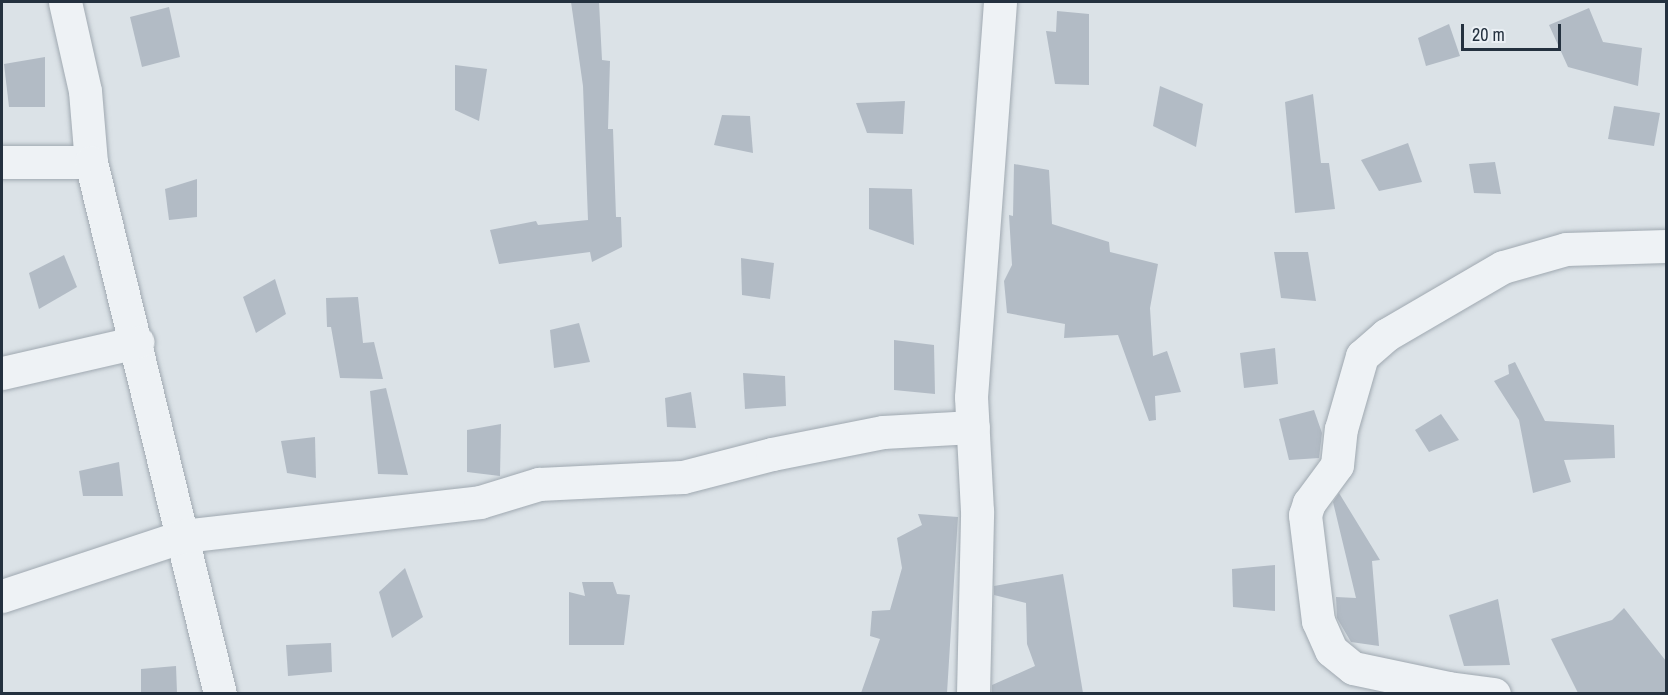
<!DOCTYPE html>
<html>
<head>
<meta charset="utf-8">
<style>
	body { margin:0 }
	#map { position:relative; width:1668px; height:695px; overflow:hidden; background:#dbe2e7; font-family:"Archivo Narrow",sans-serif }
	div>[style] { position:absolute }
	.building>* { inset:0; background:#b2bbc5 }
	.roads { filter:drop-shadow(0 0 2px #a0a9b1) drop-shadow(0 0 2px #a0a9b1) }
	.street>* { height:33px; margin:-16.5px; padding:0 16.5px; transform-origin:16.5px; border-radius:16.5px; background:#eef2f5 }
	span { translate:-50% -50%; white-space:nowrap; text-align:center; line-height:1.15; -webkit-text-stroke:4.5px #ebf0f5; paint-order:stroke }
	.frame { position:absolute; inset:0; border:3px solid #24313f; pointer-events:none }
	.scale { position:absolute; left:1461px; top:24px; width:100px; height:27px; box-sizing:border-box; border:3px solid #24313f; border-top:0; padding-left:8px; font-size:18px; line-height:21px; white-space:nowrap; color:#24313f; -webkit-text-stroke:4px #ebf0f5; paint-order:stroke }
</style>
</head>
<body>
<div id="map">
	<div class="building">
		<div style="clip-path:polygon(571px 2px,599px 2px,602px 60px,610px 61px,608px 129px,613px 129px,616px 217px,621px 217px,622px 247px,592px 262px,590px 252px,499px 264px,490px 230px,536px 221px,538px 225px,588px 220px,583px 86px)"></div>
		<div style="clip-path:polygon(169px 7px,180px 57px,142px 67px,130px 17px)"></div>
		<div style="clip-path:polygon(1589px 8px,1603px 42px,1642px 48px,1638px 86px,1568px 67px,1549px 25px)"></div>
		<div style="clip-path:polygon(1057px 11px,1089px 14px,1089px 85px,1055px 84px,1046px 31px,1056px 32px)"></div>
		<div style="clip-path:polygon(1449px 24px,1460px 56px,1426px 66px,1418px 38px)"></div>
		<div style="clip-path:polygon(45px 57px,45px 107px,9px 107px,4px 64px)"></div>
		<div style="clip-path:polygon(455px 65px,487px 69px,479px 121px,455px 110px)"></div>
		<div style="clip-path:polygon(1160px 86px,1203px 104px,1196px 147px,1153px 126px)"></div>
		<div style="clip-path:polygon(1313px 94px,1321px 163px,1329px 163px,1335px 209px,1295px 213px,1285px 102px)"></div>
		<div style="clip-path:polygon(905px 101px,903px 134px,867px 133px,856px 103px)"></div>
		<div style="clip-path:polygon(1614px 106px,1660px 113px,1654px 146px,1608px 139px)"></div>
		<div style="clip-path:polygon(722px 115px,750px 116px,753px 153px,714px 145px)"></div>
		<div style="clip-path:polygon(1408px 143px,1422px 182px,1379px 191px,1361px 160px)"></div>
		<div style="clip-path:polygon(1495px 162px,1501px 194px,1474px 193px,1469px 164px)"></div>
		<div style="clip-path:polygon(1014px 164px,1049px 170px,1052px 224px,1109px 242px,1110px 252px,1158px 264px,1150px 308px,1153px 356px,1167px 351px,1181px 392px,1155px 396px,1156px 420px,1149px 421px,1118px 335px,1064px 338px,1065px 324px,1007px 313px,1004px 281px,1012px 265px,1009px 215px,1013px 216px)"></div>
		<div style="clip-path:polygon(197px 179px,197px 217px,169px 220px,165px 189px)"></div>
		<div style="clip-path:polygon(869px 188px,912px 189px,914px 245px,869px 229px)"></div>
		<div style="clip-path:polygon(1274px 252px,1308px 252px,1316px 301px,1281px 298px)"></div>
		<div style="clip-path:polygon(64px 255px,77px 287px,39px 309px,29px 273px)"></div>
		<div style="clip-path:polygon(741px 258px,774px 263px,770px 299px,742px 295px)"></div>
		<div style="clip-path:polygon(275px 279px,286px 314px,256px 333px,243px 297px)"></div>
		<div style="clip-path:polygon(358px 297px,363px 343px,374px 342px,383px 379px,340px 378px,331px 327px,327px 327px,326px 298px)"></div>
		<div style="clip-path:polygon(579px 323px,590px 362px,554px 368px,550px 330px)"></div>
		<div style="clip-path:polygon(894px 340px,934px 345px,935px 394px,894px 390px)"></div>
		<div style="clip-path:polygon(1275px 348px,1278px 384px,1244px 388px,1240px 353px)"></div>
		<div style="clip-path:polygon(1515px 362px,1545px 421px,1614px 425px,1615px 458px,1564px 460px,1571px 482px,1533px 493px,1519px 420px,1494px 381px,1509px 374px,1508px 365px)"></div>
		<div style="clip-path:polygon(743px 373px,785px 376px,786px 406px,745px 409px)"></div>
		<div style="clip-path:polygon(386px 388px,408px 475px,378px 474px,370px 391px)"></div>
		<div style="clip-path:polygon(691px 392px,696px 428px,667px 427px,665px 398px)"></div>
		<div style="clip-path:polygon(1314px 410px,1322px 433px,1319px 458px,1289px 460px,1279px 419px)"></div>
		<div style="clip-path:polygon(1441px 414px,1459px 440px,1429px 452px,1415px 430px)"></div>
		<div style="clip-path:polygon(501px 424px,500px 476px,467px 472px,467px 430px)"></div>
		<div style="clip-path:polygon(315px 437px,316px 478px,287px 473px,281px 441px)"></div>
		<div style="clip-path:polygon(119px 462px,123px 496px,83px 496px,79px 471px)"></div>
		<div style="clip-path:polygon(1339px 493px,1380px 560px,1372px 561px,1379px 646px,1351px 642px,1337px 618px,1336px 597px,1356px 598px,1333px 502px)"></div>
		<div style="clip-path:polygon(918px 514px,958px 517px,947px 693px,861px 693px,880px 639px,870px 636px,872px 611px,890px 610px,902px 568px,897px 538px,922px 525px)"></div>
		<div style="clip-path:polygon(1275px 565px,1275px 611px,1233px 607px,1232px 569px)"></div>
		<div style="clip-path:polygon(405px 568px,423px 617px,392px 638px,379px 592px)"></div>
		<div style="clip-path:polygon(1063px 574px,1083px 693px,992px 693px,992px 685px,1035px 666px,1027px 644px,1026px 603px,994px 595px,994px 586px)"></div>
		<div style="clip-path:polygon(582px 582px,613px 582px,617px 594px,630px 595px,624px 645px,569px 645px,569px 592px,585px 596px)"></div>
		<div style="clip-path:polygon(1498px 599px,1510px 665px,1464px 666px,1449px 615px)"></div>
		<div style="clip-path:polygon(1624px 608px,1666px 661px,1666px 693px,1578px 693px,1551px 639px,1612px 620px)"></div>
		<div style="clip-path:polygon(331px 643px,332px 672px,288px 676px,286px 645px)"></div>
		<div style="clip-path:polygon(176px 666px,177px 693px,141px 693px,141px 669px)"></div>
	</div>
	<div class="roads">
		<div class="street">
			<div style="left:65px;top:2px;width:91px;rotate:77.3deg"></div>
			<div style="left:85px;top:91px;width:71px;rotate:85.2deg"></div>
			<div style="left:2px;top:162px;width:89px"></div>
			<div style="left:91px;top:162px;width:547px;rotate:76.37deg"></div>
			<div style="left:2px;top:373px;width:139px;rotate:-12.9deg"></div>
			<div style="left:2px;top:596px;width:191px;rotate:-18.3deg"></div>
			<div style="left:183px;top:536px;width:299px;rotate:-6.5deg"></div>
			<div style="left:480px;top:502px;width:62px;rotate:-17deg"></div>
			<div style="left:539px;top:484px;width:144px;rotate:-2.8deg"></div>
			<div style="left:683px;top:477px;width:92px;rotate:-14.5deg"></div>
			<div style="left:772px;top:454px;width:113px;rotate:-11.2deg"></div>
			<div style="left:883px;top:432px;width:90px;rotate:-3.2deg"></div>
			<div style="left:973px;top:694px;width:183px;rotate:-88.7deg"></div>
			<div style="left:977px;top:511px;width:114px;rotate:-93deg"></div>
			<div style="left:971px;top:397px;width:396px;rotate:-85.8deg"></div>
			<div style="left:1494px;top:694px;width:46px;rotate:-172.6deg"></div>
			<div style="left:1448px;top:688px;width:97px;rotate:-168.1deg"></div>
			<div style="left:1353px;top:668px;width:28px;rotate:-141deg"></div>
			<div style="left:1331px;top:650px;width:32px;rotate:-114deg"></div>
			<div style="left:1318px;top:621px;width:107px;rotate:-97deg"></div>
			<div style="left:1305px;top:515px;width:13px;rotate:-72deg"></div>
			<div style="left:1309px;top:503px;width:47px;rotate:-53.6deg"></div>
			<div style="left:1337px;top:465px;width:36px;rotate:-84deg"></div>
			<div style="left:1341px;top:429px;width:76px;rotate:-74deg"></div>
			<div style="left:1362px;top:356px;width:32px;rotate:-41deg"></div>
			<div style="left:1386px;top:335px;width:135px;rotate:-30.2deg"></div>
			<div style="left:1503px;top:267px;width:66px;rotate:-15.9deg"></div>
			<div style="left:1566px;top:249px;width:100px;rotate:-1.7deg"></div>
		</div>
	</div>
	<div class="frame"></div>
	<div class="scale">20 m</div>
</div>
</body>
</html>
